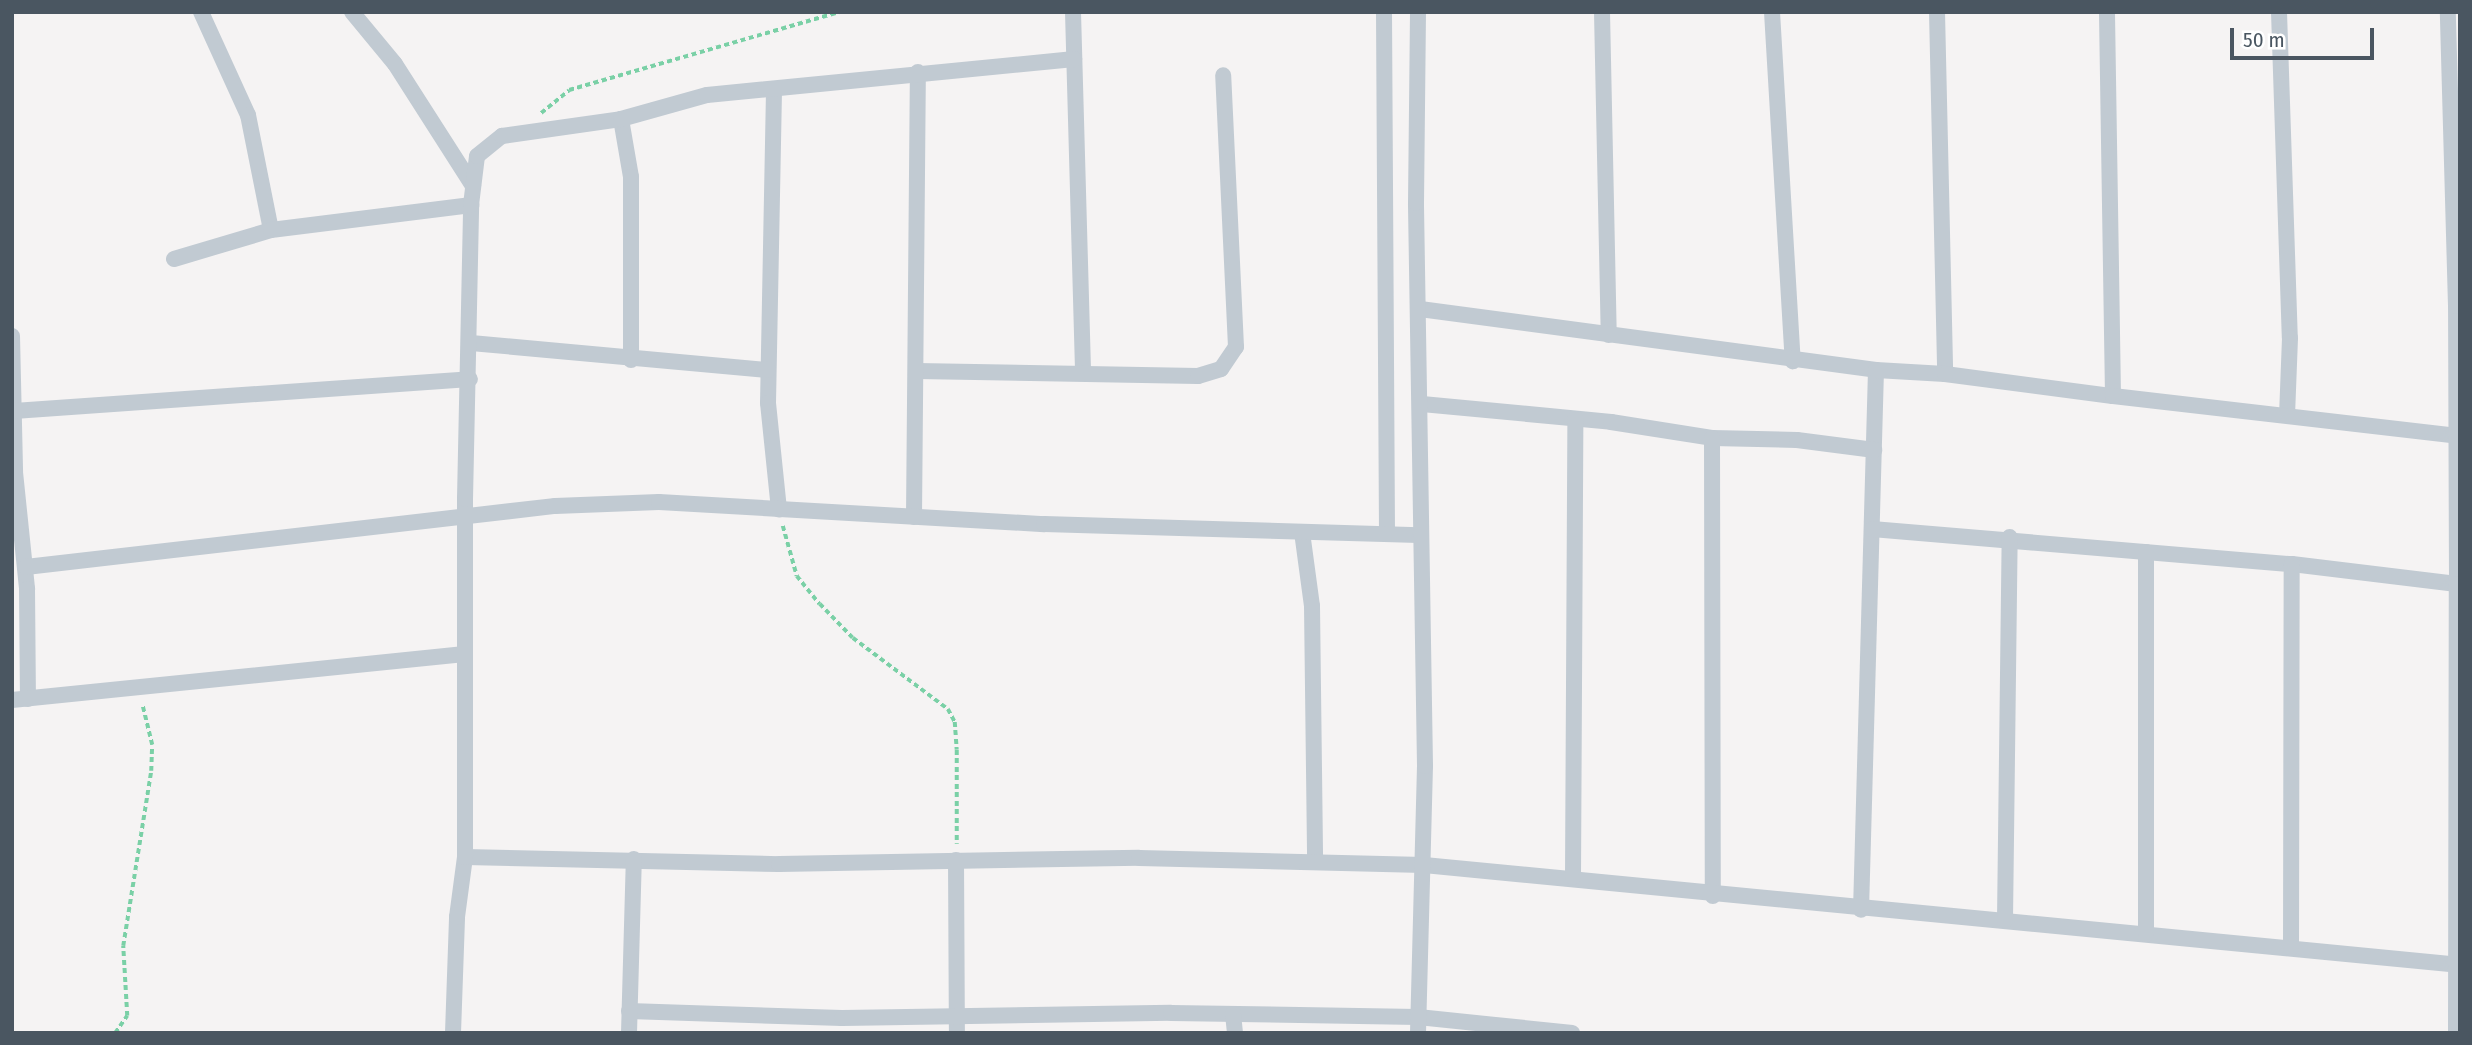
<!DOCTYPE html>
<html>
<head>
<meta charset="utf-8">
<style>
	body { margin:0 }
	#map { position:relative; width:2472px; height:1045px; overflow:hidden; background:#f5f3f3; font-family:"Fira Sans Condensed",sans-serif }
	div>[style] { position:absolute }
	.path>* { height:3.5px; margin-top:-1.75px; transform-origin:0; background:repeating-linear-gradient(90deg,#7ad0a6 0 5px,transparent 0 8.5px) }
	.minor>* { height:16px; margin:-8px; padding:0 8px; transform-origin:8px; border-radius:8px; background:#c1cad2 }
	span { translate:-50% -50%; white-space:nowrap; text-align:center; line-height:1.15; -webkit-text-stroke:6px #fff; paint-order:stroke }
	.frame { position:absolute; inset:0; border:14px solid #4a5661; pointer-events:none }
	.scale { position:absolute; left:2230px; top:28px; width:144px; height:32px; box-sizing:border-box; border:4px solid #4a5661; border-top:0; padding-left:9px; font-size:21px; line-height:24px; white-space:nowrap; color:#4a5661; -webkit-text-stroke:5px #fff; paint-order:stroke }
</style>
</head>
<body>
<div id="map">
	<div class="path">
		<div style="left:541px;top:113px;width:36px;rotate:-39deg"></div>
		<div style="left:569px;top:90px;width:282px;rotate:-16.1deg"></div>
		<div style="left:783px;top:526px;width:52px;rotate:74.4deg"></div>
		<div style="left:797px;top:576px;width:36px;rotate:51deg"></div>
		<div style="left:820px;top:604px;width:47px;rotate:45.9deg"></div>
		<div style="left:853px;top:638px;width:119px;rotate:36.8deg"></div>
		<div style="left:948px;top:709px;width:15px;rotate:62deg"></div>
		<div style="left:955px;top:722px;width:28px;rotate:86deg"></div>
		<div style="left:957px;top:750px;width:94px;rotate:90deg"></div>
		<div style="left:115px;top:1033px;width:21px;rotate:-55deg"></div>
		<div style="left:127px;top:1016px;width:70px;rotate:-93.3deg"></div>
		<div style="left:123px;top:946px;width:177px;rotate:-80.9deg"></div>
		<div style="left:151px;top:771px;width:26px;rotate:-88deg"></div>
		<div style="left:152px;top:745px;width:42px;rotate:-103.7deg"></div>
	</div>
	<div class="minor">
		<div style="left:201px;top:12px;width:113px;rotate:65.5deg"></div>
		<div style="left:248px;top:115px;width:117px;rotate:78.7deg"></div>
		<div style="left:352px;top:12px;width:67px;rotate:50.4deg"></div>
		<div style="left:395px;top:64px;width:145px;rotate:57.4deg"></div>
		<div style="left:1073px;top:12px;width:361px;rotate:88.4deg"></div>
		<div style="left:1384px;top:12px;width:522px;rotate:89.67deg"></div>
		<div style="left:1602px;top:12px;width:323px;rotate:88.8deg"></div>
		<div style="left:1772px;top:12px;width:350px;rotate:86.6deg"></div>
		<div style="left:1937px;top:12px;width:362px;rotate:88.7deg"></div>
		<div style="left:2279px;top:12px;width:326px;rotate:88.1deg"></div>
		<div style="left:2290px;top:338px;width:77px;rotate:92.2deg"></div>
		<div style="left:774px;top:91px;width:312px;rotate:91.1deg"></div>
		<div style="left:768px;top:403px;width:107px;rotate:84.1deg"></div>
		<div style="left:621px;top:119px;width:59px;rotate:80.2deg"></div>
		<div style="left:631px;top:177px;width:183px;rotate:90deg"></div>
		<div style="left:174px;top:259px;width:101px;rotate:-16.6deg"></div>
		<div style="left:271px;top:230px;width:202px;rotate:-7.1deg"></div>
		<div style="left:1420px;top:309px;width:460px;rotate:7.6deg"></div>
		<div style="left:1876px;top:370px;width:540px;rotate:91.59deg"></div>
		<div style="left:12px;top:336px;width:136px;rotate:88.7deg"></div>
		<div style="left:15px;top:472px;width:118px;rotate:84.1deg"></div>
		<div style="left:27px;top:589px;width:110px;rotate:89.5deg"></div>
		<div style="left:471px;top:343px;width:298px;rotate:5.2deg"></div>
		<div style="left:1876px;top:370px;width:69px;rotate:3.3deg"></div>
		<div style="left:1945px;top:374px;width:169px;rotate:7.5deg"></div>
		<div style="left:2113px;top:396px;width:384px;rotate:-90.9deg"></div>
		<div style="left:917px;top:371px;width:281px;rotate:1deg"></div>
		<div style="left:1198px;top:376px;width:24px;rotate:-17deg"></div>
		<div style="left:1221px;top:369px;width:27px;rotate:-56deg"></div>
		<div style="left:1236px;top:347px;width:272px;rotate:-92.7deg"></div>
		<div style="left:2113px;top:396px;width:349px;rotate:6.6deg"></div>
		<div style="left:1422px;top:404px;width:190px;rotate:5.4deg"></div>
		<div style="left:1611px;top:422px;width:102px;rotate:9deg"></div>
		<div style="left:1712px;top:438px;width:85px;rotate:1.3deg"></div>
		<div style="left:1797px;top:440px;width:78px;rotate:7.4deg"></div>
		<div style="left:14px;top:411px;width:457px;rotate:-4deg"></div>
		<div style="left:1712px;top:438px;width:458px;rotate:89.9deg"></div>
		<div style="left:914px;top:517px;width:445px;rotate:-89.5deg"></div>
		<div style="left:1872px;top:529px;width:421px;rotate:4.8deg"></div>
		<div style="left:2292px;top:564px;width:166px;rotate:6.9deg"></div>
		<div style="left:2457px;top:584px;width:278px;rotate:-90.2deg"></div>
		<div style="left:2456px;top:306px;width:294px;rotate:-91.6deg"></div>
		<div style="left:1302px;top:532px;width:75px;rotate:82.3deg"></div>
		<div style="left:1312px;top:606px;width:253px;rotate:89.3deg"></div>
		<div style="left:26px;top:567px;width:533px;rotate:-6.58deg"></div>
		<div style="left:555px;top:506px;width:104px;rotate:-2.2deg"></div>
		<div style="left:659px;top:502px;width:386px;rotate:3.3deg"></div>
		<div style="left:1044px;top:524px;width:375px;rotate:1.7deg"></div>
		<div style="left:12px;top:700px;width:455px;rotate:-5.8deg"></div>
		<div style="left:465px;top:857px;width:314px;rotate:1.3deg"></div>
		<div style="left:779px;top:864px;width:360px;rotate:-1deg"></div>
		<div style="left:1139px;top:858px;width:285px;rotate:1.4deg"></div>
		<div style="left:1424px;top:865px;width:1041px;rotate:5.51deg"></div>
		<div style="left:956px;top:860px;width:173px;rotate:89.7deg"></div>
		<div style="left:1573px;top:877px;width:458px;rotate:-89.7deg"></div>
		<div style="left:2005px;top:920px;width:383px;rotate:-89.3deg"></div>
		<div style="left:2146px;top:934px;width:382px;rotate:-90deg"></div>
		<div style="left:2291px;top:948px;width:384px;rotate:-89.9deg"></div>
		<div style="left:629px;top:1011px;width:213px;rotate:1.9deg"></div>
		<div style="left:842px;top:1018px;width:329px;rotate:-0.9deg"></div>
		<div style="left:1171px;top:1013px;width:247px;rotate:0.9deg"></div>
		<div style="left:1418px;top:1017px;width:155px;rotate:5.9deg"></div>
		<div style="left:1233px;top:1014px;width:19px;rotate:84deg"></div>
		<div style="left:453px;top:1033px;width:116px;rotate:-88deg"></div>
		<div style="left:457px;top:917px;width:61px;rotate:-82.4deg"></div>
		<div style="left:465px;top:857px;width:358px;rotate:-90deg"></div>
		<div style="left:465px;top:499px;width:294px;rotate:-88.8deg"></div>
		<div style="left:471px;top:205px;width:49px;rotate:-83deg"></div>
		<div style="left:477px;top:156px;width:32px;rotate:-39deg"></div>
		<div style="left:502px;top:136px;width:120px;rotate:-8.1deg"></div>
		<div style="left:621px;top:119px;width:89px;rotate:-15.6deg"></div>
		<div style="left:707px;top:95px;width:369px;rotate:-5.6deg"></div>
		<div style="left:629px;top:1033px;width:174px;rotate:-88.4deg"></div>
		<div style="left:1418px;top:1033px;width:267px;rotate:-88.5deg"></div>
		<div style="left:1425px;top:766px;width:563px;rotate:-90.92deg"></div>
		<div style="left:1416px;top:203px;width:191px;rotate:-89.4deg"></div>
		<div style="left:2456px;top:1033px;width:449px;rotate:-89.9deg"></div>
	</div>
	<div class="frame"></div>
	<div class="scale">50 m</div>
</div>
</body>
</html>
